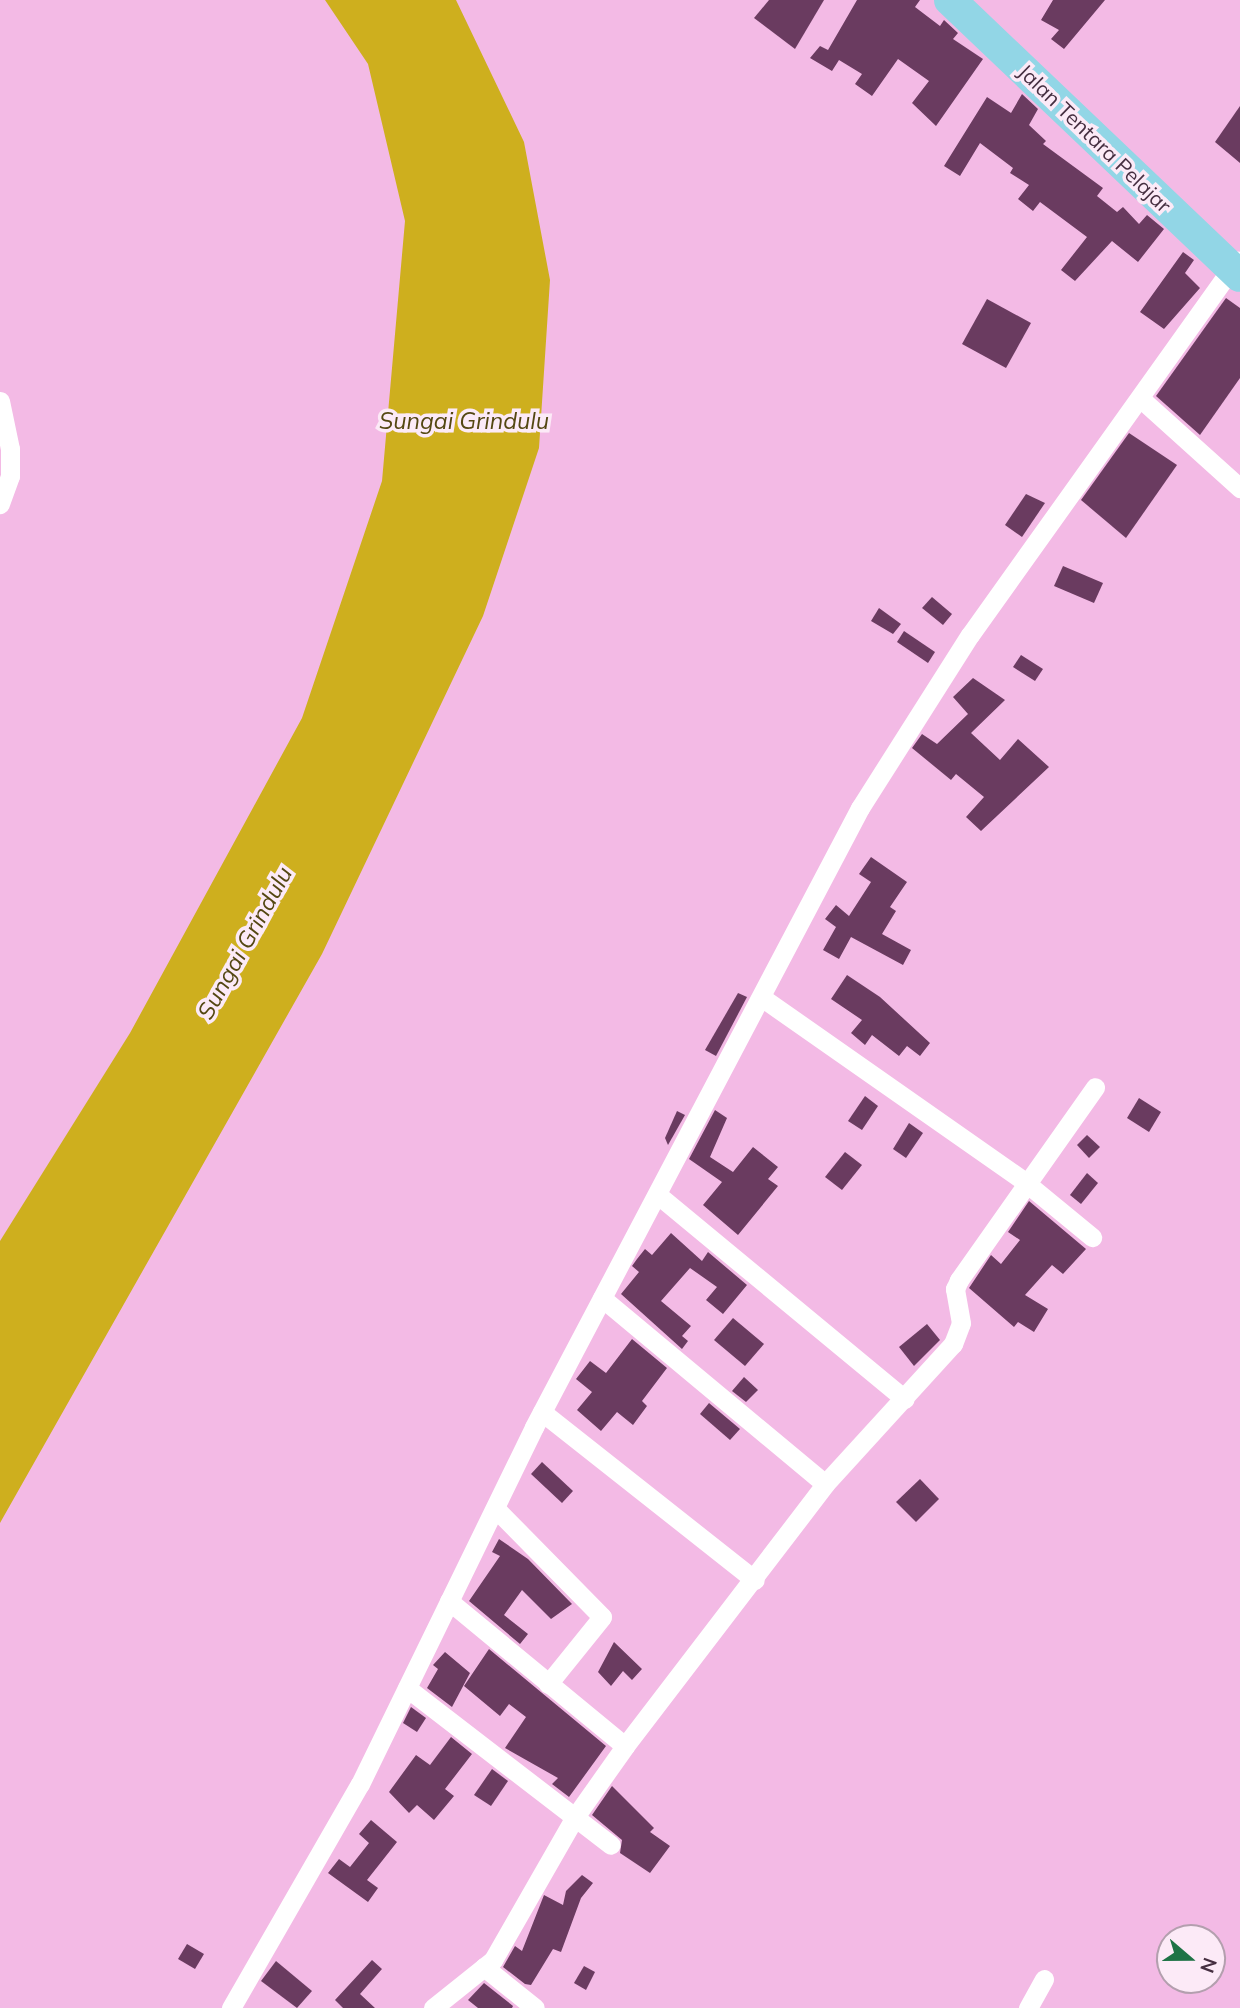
<!DOCTYPE html>
<html>
<head>
<meta charset="utf-8">
<style>
	body { margin:0 }
	#map { position:relative; width:1240px; height:2008px; overflow:hidden; background:#f3bae5; font-family:Mulish,sans-serif }
	div>[style] { position:absolute }
	.water>* { inset:0; background:#ceaf1e }
	.building>* { inset:0; background:#6a3b60 }
	.street>* { height:19px; margin:-9.5px; padding:0 9.5px; transform-origin:9.5px; border-radius:9.5px; background:#fff }
	.primary>* { height:32px; margin:-16px; padding:0 16px; transform-origin:16px; border-radius:16px; background:#92d6e6 }
	span { translate:-50% -50%; white-space:nowrap; text-align:center; line-height:1.15; -webkit-text-stroke:7px #fceaf7; paint-order:stroke }
	.street-label { font-size:21px; color:#462f41 }
	.water-label { font-size:23px; color:#544712; font-style:italic }
	.north { position:absolute; left:1156px; top:1924px; width:70px; height:70px; box-sizing:border-box; background:#fceaf7; border:2px solid #b39fae; border-radius:50%; rotate:110deg; font-size:19px; font-weight:700; line-height:28px; text-align:center; color:#462f41 }
	.north::after { content:''; display:block; margin:auto; width:24px; height:32px; background:#1e7346; clip-path:polygon(50% 0,100% 100%,50% 72%,0 100%) }
</style>
</head>
<body>
<div id="map">
	<div class="water">
		<div style="clip-path:polygon(325px 0,456px 0,524px 142px,550px 280px,539px 448px,483px 616px,322px 954px,0 1523px,0 1241px,130px 1033px,302px 718px,382px 481px,405px 221px,368px 64px)"></div>
	</div>
	<div class="building">
		<div style="clip-path:polygon(769px 0,824px 0,795px 49px,754px 18px)"></div>
		<div style="clip-path:polygon(857px 0,920px 0,915px 7px,940px 26px,944px 20px,958px 33px,953px 39px,983px 59px,936px 126px,912px 103px,929px 81px,898px 59px,872px 96px,855px 84px,862px 74px,839px 60px,832px 71px,810px 58px,820px 46px,828px 50px)"></div>
		<div style="clip-path:polygon(1053px 0,1105px 0,1064px 49px,1051px 39px,1059px 30px,1041px 20px)"></div>
		<div style="clip-path:polygon(1022px 94px,1038px 109px,1029px 125px,1046px 141px,1043px 144px,1103px 188px,1097px 196px,1117px 212px,1123px 207px,1139px 224px,1147px 215px,1164px 229px,1138px 262px,1112px 241px,1075px 281px,1061px 270px,1087px 237px,1040px 202px,1033px 211px,1018px 199px,1029px 185px,1010px 173px,1013px 168px,980px 143px,960px 176px,944px 166px,987px 97px,1011px 113px)"></div>
		<div style="clip-path:polygon(1240px 106px,1240px 163px,1215px 142px)"></div>
		<div style="clip-path:polygon(1183px 252px,1194px 260px,1185px 273px,1200px 288px,1164px 329px,1140px 312px)"></div>
		<div style="clip-path:polygon(1226px 298px,1240px 308px,1240px 378px,1200px 435px,1156px 396px)"></div>
		<div style="clip-path:polygon(987px 299px,1031px 323px,1006px 368px,962px 344px)"></div>
		<div style="clip-path:polygon(1129px 433px,1177px 465px,1126px 538px,1081px 500px)"></div>
		<div style="clip-path:polygon(1026px 494px,1045px 503px,1022px 537px,1005px 525px)"></div>
		<div style="clip-path:polygon(1063px 566px,1103px 583px,1094px 603px,1054px 586px)"></div>
		<div style="clip-path:polygon(932px 597px,952px 614px,943px 625px,922px 608px)"></div>
		<div style="clip-path:polygon(879px 608px,901px 624px,893px 634px,871px 621px)"></div>
		<div style="clip-path:polygon(904px 631px,935px 652px,928px 663px,897px 642px)"></div>
		<div style="clip-path:polygon(1021px 655px,1043px 669px,1035px 681px,1013px 667px)"></div>
		<div style="clip-path:polygon(973px 678px,1005px 700px,971px 733px,1000px 760px,1018px 739px,1049px 767px,981px 831px,966px 817px,984px 797px,956px 774px,951px 780px,912px 748px,922px 734px,937px 744px,968px 714px,953px 697px)"></div>
		<div style="clip-path:polygon(871px 857px,907px 882px,890px 907px,896px 911px,882px 934px,911px 950px,903px 965px,851px 937px,839px 959px,823px 950px,836px 927px,825px 919px,836px 905px,849px 916px,871px 882px,859px 874px)"></div>
		<div style="clip-path:polygon(847px 975px,880px 997px,930px 1043px,920px 1056px,907px 1046px,899px 1056px,872px 1035px,865px 1045px,851px 1033px,862px 1020px,831px 999px)"></div>
		<div style="clip-path:polygon(738px 993px,747px 997px,716px 1056px,705px 1050px)"></div>
		<div style="clip-path:polygon(865px 1096px,878px 1106px,862px 1130px,848px 1121px)"></div>
		<div style="clip-path:polygon(1139px 1098px,1161px 1112px,1149px 1132px,1127px 1118px)"></div>
		<div style="clip-path:polygon(715px 1110px,727px 1118px,710px 1157px,733px 1172px,753px 1147px,778px 1167px,768px 1179px,778px 1186px,738px 1235px,703px 1205px,722px 1182px,689px 1159px)"></div>
		<div style="clip-path:polygon(677px 1111px,685px 1115px,668px 1145px,665px 1138px)"></div>
		<div style="clip-path:polygon(909px 1123px,923px 1133px,906px 1158px,893px 1149px)"></div>
		<div style="clip-path:polygon(1087px 1135px,1100px 1147px,1089px 1158px,1077px 1145px)"></div>
		<div style="clip-path:polygon(845px 1152px,862px 1165px,842px 1190px,825px 1177px)"></div>
		<div style="clip-path:polygon(1087px 1173px,1098px 1183px,1081px 1204px,1070px 1195px)"></div>
		<div style="clip-path:polygon(1029px 1201px,1086px 1249px,1063px 1274px,1052px 1265px,1025px 1295px,1048px 1309px,1034px 1332px,1018px 1322px,1014px 1327px,969px 1288px,991px 1255px,1001px 1264px,1020px 1240px,1008px 1232px)"></div>
		<div style="clip-path:polygon(671px 1233px,702px 1261px,708px 1252px,747px 1285px,723px 1314px,706px 1300px,717px 1287px,690px 1268px,661px 1301px,691px 1326px,682px 1336px,688px 1341px,682px 1349px,621px 1294px,639px 1272px,632px 1266px,637px 1259px,645px 1249px,652px 1255px)"></div>
		<div style="clip-path:polygon(733px 1318px,764px 1344px,745px 1366px,714px 1340px)"></div>
		<div style="clip-path:polygon(927px 1324px,940px 1340px,914px 1366px,899px 1347px)"></div>
		<div style="clip-path:polygon(632px 1339px,667px 1368px,642px 1401px,647px 1406px,633px 1425px,617px 1412px,601px 1431px,577px 1410px,592px 1392px,576px 1379px,590px 1361px,606px 1373px)"></div>
		<div style="clip-path:polygon(744px 1377px,758px 1390px,746px 1402px,732px 1391px)"></div>
		<div style="clip-path:polygon(709px 1403px,740px 1429px,730px 1440px,700px 1414px)"></div>
		<div style="clip-path:polygon(542px 1462px,573px 1491px,562px 1503px,531px 1474px)"></div>
		<div style="clip-path:polygon(920px 1479px,939px 1499px,916px 1522px,896px 1502px)"></div>
		<div style="clip-path:polygon(499px 1539px,528px 1559px,572px 1604px,551px 1619px,522px 1590px,504px 1615px,528px 1634px,520px 1644px,469px 1601px,500px 1556px,492px 1552px)"></div>
		<div style="clip-path:polygon(614px 1642px,642px 1669px,632px 1680px,623px 1671px,611px 1686px,598px 1672px)"></div>
		<div style="clip-path:polygon(489px 1649px,606px 1746px,569px 1797px,552px 1784px,558px 1778px,505px 1748px,526px 1717px,509px 1704px,500px 1716px,464px 1686px)"></div>
		<div style="clip-path:polygon(445px 1652px,470px 1673px,452px 1707px,427px 1688px,438px 1669px,433px 1665px)"></div>
		<div style="clip-path:polygon(411px 1707px,426px 1718px,417px 1732px,403px 1723px)"></div>
		<div style="clip-path:polygon(451px 1737px,472px 1754px,445px 1789px,454px 1796px,434px 1820px,417px 1805px,409px 1813px,389px 1792px,416px 1755px,430px 1765px)"></div>
		<div style="clip-path:polygon(492px 1769px,508px 1781px,491px 1806px,474px 1795px)"></div>
		<div style="clip-path:polygon(612px 1786px,654px 1828px,650px 1832px,670px 1846px,650px 1873px,620px 1853px,622px 1840px,592px 1815px)"></div>
		<div style="clip-path:polygon(371px 1820px,397px 1842px,367px 1880px,378px 1888px,368px 1902px,328px 1873px,339px 1859px,350px 1867px,369px 1843px,359px 1834px)"></div>
		<div style="clip-path:polygon(582px 1875px,593px 1883px,581px 1898px,561px 1952px,553px 1949px,531px 1985px,525px 1984px,503px 1967px,515px 1946px,522px 1951px,544px 1895px,563px 1905px,566px 1891px)"></div>
		<div style="clip-path:polygon(187px 1944px,204px 1954px,195px 1969px,178px 1959px)"></div>
		<div style="clip-path:polygon(372px 1960px,382px 1969px,360px 1994px,375px 2008px,343px 2008px,335px 2000px)"></div>
		<div style="clip-path:polygon(276px 1961px,312px 1991px,297px 2008px,261px 1981px)"></div>
		<div style="clip-path:polygon(584px 1966px,595px 1972px,586px 1990px,574px 1983px)"></div>
		<div style="clip-path:polygon(484px 1983px,513px 2006px,512px 2008px,478px 2008px,468px 2000px)"></div>
	</div>
	<div class="street">
		<div style="left:1140px;top:398px;width:135px;rotate:42deg"></div>
		<div style="left:0;top:401px;width:49px;rotate:78.2deg"></div>
		<div style="left:10px;top:449px;width:27px;rotate:90deg"></div>
		<div style="left:10px;top:476px;width:30px;rotate:110deg"></div>
		<div style="left:764px;top:999px;width:319px;rotate:35deg"></div>
		<div style="left:1025px;top:1182px;width:87px;rotate:39.4deg"></div>
		<div style="left:658px;top:1195px;width:320px;rotate:39.6deg"></div>
		<div style="left:602px;top:1298px;width:290px;rotate:39.8deg"></div>
		<div style="left:542px;top:1412px;width:271px;rotate:38.3deg"></div>
		<div style="left:496px;top:1509px;width:151px;rotate:45.5deg"></div>
		<div style="left:602px;top:1617px;width:86px;rotate:128.9deg"></div>
		<div style="left:449px;top:1601px;width:228px;rotate:39.5deg"></div>
		<div style="left:407px;top:1688px;width:257px;rotate:37.6deg"></div>
		<div style="left:484px;top:1967px;width:65px;rotate:38.8deg"></div>
		<div style="left:231px;top:2008px;width:258px;rotate:-60.1deg"></div>
		<div style="left:360px;top:1784px;width:397px;rotate:-64deg"></div>
		<div style="left:534px;top:1427px;width:700px;rotate:-62.23deg"></div>
		<div style="left:860px;top:808px;width:205px;rotate:-57.6deg"></div>
		<div style="left:970px;top:635px;width:460px;rotate:-54.5deg"></div>
		<div style="left:433px;top:2008px;width:77px;rotate:-38.7deg"></div>
		<div style="left:493px;top:1960px;width:165px;rotate:-60.2deg"></div>
		<div style="left:575px;top:1817px;width:87px;rotate:-54.8deg"></div>
		<div style="left:625px;top:1746px;width:330px;rotate:-52.6deg"></div>
		<div style="left:825px;top:1484px;width:190px;rotate:-47.6deg"></div>
		<div style="left:953px;top:1344px;width:22px;rotate:-69deg"></div>
		<div style="left:961px;top:1323px;width:35px;rotate:-100deg"></div>
		<div style="left:955px;top:1289px;width:10px;rotate:-66deg"></div>
		<div style="left:959px;top:1280px;width:236px;rotate:-54.8deg"></div>
		<div style="left:1028px;top:2008px;width:33px;rotate:-61deg"></div>
	</div>
	<div class="primary">
		<div style="left:950px;top:0;width:400px;rotate:43.6deg"></div>
	</div>
	<div class="street-label">
		<span style="left:1095px;top:138px;rotate:44deg">Jalan Tentara Pelajar</span>
	</div>
	<div class="water-label">
		<span style="left:464px;top:421px">Sungai Grindulu</span>
		<span style="left:245px;top:943px;rotate:-61deg">Sungai Grindulu</span>
	</div>
	<div class="north">N</div>
</div>
</body>
</html>
